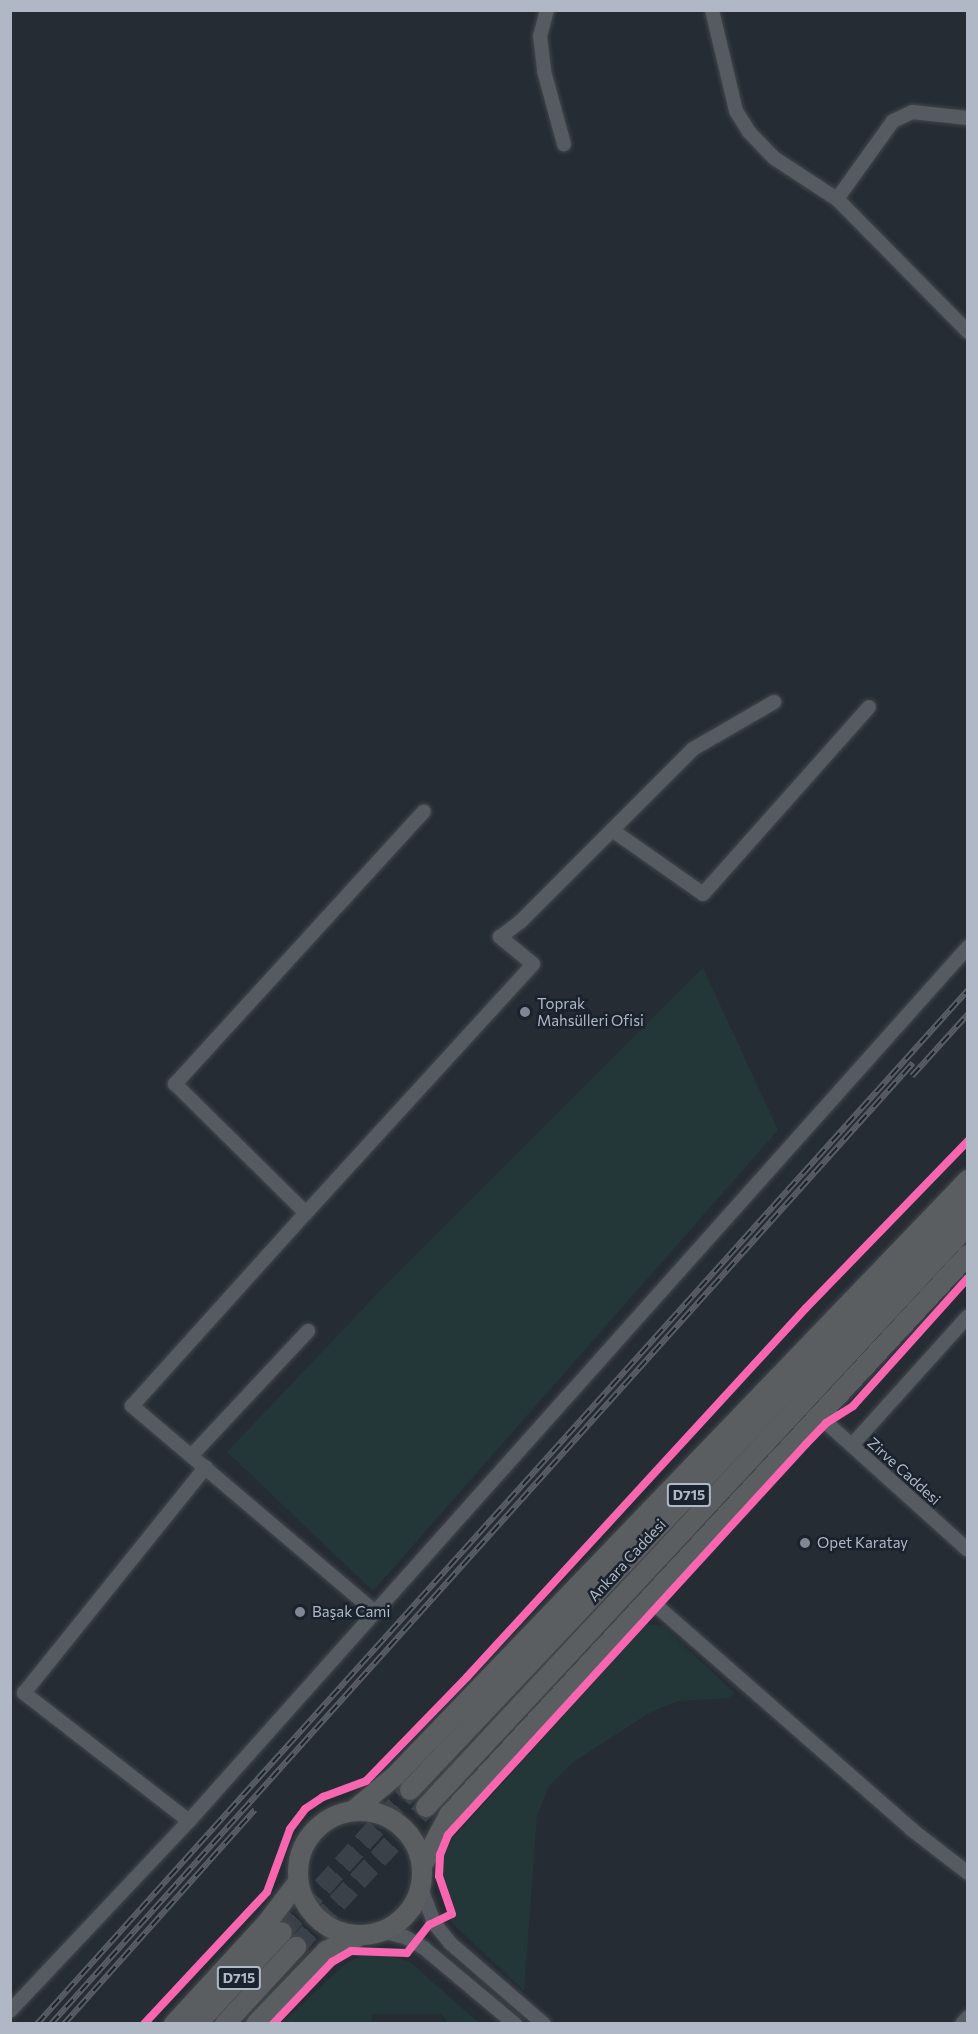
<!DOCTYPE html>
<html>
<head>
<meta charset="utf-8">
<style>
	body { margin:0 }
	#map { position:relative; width:978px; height:2034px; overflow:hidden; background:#262c33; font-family:Commissioner,sans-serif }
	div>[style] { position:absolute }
	.green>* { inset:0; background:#233638 }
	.highway-tunnel>* { height:20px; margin-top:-10px; transform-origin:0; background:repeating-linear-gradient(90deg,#3b4149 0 20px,transparent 0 30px) }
	.roads { filter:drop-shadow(0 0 2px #42474c) drop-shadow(0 0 2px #42474c) }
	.minor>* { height:14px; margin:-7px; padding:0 7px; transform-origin:7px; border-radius:7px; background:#565a61 }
	.highway>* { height:20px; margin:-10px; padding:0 10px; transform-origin:10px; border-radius:10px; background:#5b5e61 }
	.highway>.ring { margin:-10px; padding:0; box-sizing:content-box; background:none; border:20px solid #5b5e61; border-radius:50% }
	.rail>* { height:6px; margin-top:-3px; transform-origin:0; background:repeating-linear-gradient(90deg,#1a222d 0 11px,#5a5e64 0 22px); box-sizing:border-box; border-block:2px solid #5a5e64 }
	.cycleway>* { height:8px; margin:-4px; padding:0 4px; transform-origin:4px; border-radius:4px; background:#f766af }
	.dots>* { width:16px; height:16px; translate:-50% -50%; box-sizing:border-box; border:3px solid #1a222d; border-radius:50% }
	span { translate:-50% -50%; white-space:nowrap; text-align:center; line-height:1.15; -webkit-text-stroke:5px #1a222d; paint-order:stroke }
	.shield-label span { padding:2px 4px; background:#1a222d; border:2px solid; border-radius:4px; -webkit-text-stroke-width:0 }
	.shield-label { font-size:14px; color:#b0b8c5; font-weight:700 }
	.poi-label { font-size:15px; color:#b0b8c5 }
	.left { translate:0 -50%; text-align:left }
	.street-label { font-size:15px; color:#b0b8c5 }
	.frame { position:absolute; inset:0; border:12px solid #b0b8c5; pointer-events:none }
</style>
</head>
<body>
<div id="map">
	<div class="green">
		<div style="clip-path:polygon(703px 968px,778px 1130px,373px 1591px,227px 1452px,376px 1295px)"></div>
		<div style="clip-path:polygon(646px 1624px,663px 1626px,735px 1693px,728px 1698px,678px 1701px,649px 1713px,572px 1763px,549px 1786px,537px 1816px,524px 1991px,452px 1923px,439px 1883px,441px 1859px,454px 1837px)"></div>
		<div style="clip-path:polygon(367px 1953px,381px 1953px,410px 1962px,478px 2022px,447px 2022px,442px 2014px,373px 2014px,371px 2023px,282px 2023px,345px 1964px)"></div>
	</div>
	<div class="highway-tunnel">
		<div style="left:282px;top:1932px;width:191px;rotate:-48deg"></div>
		<div style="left:296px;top:1947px;width:191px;rotate:-47.1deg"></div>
	</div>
	<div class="roads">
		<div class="minor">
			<div style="left:547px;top:10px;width:27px;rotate:105deg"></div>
			<div style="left:540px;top:36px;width:35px;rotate:83deg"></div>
			<div style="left:544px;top:71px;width:76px;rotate:74.7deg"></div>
			<div style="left:712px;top:10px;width:104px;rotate:76.6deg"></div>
			<div style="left:736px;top:111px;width:25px;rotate:58deg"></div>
			<div style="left:749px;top:132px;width:36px;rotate:46deg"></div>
			<div style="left:774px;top:158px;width:75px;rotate:33.1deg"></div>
			<div style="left:837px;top:199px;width:187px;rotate:45.4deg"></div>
			<div style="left:837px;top:199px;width:96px;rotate:-54.3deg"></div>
			<div style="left:893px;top:121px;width:21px;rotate:-25deg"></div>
			<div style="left:912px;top:112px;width:56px;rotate:6.1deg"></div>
			<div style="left:612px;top:830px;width:111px;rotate:35.1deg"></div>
			<div style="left:703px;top:894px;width:250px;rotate:-48.4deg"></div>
			<div style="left:306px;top:1213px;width:337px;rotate:-47.6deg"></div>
			<div style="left:533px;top:964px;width:43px;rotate:-140.7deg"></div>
			<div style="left:500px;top:937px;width:26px;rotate:-37deg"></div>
			<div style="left:521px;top:921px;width:243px;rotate:-45deg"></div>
			<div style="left:693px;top:749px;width:94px;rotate:-30.1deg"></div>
			<div style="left:819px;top:1416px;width:200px;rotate:42deg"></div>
			<div style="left:852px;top:1445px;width:173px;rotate:-48deg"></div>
			<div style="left:192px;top:1455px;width:170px;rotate:-46.9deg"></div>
			<div style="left:651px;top:1601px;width:346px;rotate:41.2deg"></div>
			<div style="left:911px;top:1829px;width:72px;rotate:37.7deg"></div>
			<div style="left:375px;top:1612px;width:319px;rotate:-139.7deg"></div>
			<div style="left:132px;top:1406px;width:260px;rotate:-48deg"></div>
			<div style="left:306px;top:1213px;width:184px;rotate:-135.4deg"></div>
			<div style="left:175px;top:1084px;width:369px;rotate:-47.6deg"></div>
			<div style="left:189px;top:1821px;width:209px;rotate:-142.2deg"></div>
			<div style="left:24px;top:1693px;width:290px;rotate:-51.2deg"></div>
			<div style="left:420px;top:1886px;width:40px;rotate:69deg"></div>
			<div style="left:434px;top:1923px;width:26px;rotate:51deg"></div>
			<div style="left:450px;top:1943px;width:124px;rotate:40.8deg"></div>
			<div style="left:382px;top:1931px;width:24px;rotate:15deg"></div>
			<div style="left:405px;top:1937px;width:22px;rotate:30deg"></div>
			<div style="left:424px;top:1948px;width:119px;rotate:39.9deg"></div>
			<div style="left:10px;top:2011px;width:261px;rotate:-46.7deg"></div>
			<div style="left:189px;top:1821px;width:1171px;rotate:-48.29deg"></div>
			<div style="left:962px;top:2024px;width:9px;rotate:-49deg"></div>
		</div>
		<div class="highway">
			<div style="left:410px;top:1790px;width:813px;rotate:-46.65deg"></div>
			<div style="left:426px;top:1807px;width:795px;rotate:-47.04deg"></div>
			<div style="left:353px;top:1811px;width:55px;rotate:-39.8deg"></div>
			<div style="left:395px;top:1776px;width:827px;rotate:-46.13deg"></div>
			<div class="ring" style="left:298px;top:1811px;width:104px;height:104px"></div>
			<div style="left:422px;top:1866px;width:58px;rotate:-62.1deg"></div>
			<div style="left:449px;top:1815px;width:764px;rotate:-47.18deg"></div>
			<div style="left:174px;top:2024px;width:136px;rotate:-47.4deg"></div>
			<div style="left:266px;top:1924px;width:53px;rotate:-52.7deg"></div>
			<div style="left:197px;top:2024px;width:125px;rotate:-47.3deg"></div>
			<div style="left:225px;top:2024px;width:105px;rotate:-47.3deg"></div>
			<div style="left:256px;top:2024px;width:101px;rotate:-46.2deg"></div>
			<div style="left:326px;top:1951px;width:37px;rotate:-24deg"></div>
		</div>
	</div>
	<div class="rail">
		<div style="left:912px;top:1076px;width:84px;rotate:-47.9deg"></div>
		<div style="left:37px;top:2024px;width:1391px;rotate:-48deg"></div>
		<div style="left:51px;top:2024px;width:1291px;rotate:-48.11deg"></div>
		<div style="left:64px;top:2024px;width:287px;rotate:-48.3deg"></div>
	</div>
	<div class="cycleway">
		<div style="left:144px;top:2024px;width:180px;rotate:-47deg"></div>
		<div style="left:267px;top:1892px;width:67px;rotate:-69.9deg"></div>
		<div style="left:290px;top:1829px;width:25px;rotate:-53deg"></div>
		<div style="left:305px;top:1809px;width:22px;rotate:-34deg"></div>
		<div style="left:323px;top:1797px;width:46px;rotate:-20.4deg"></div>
		<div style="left:366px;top:1781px;width:145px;rotate:-45.8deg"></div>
		<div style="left:467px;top:1677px;width:501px;rotate:-47.43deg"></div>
		<div style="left:806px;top:1308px;width:233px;rotate:-45.9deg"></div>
		<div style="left:273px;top:2024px;width:86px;rotate:-46.4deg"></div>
		<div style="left:332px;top:1962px;width:22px;rotate:-30deg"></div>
		<div style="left:351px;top:1951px;width:56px;rotate:2deg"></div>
		<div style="left:407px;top:1953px;width:36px;rotate:-52deg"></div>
		<div style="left:429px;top:1925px;width:25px;rotate:-26deg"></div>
		<div style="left:452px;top:1914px;width:40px;rotate:-108.9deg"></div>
		<div style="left:439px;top:1876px;width:21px;rotate:-87deg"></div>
		<div style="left:440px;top:1855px;width:22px;rotate:-68deg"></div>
		<div style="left:448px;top:1835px;width:530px;rotate:-47.52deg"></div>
		<div style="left:806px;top:1444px;width:29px;rotate:-46deg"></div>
		<div style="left:826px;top:1423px;width:32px;rotate:-32deg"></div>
		<div style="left:853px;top:1406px;width:172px;rotate:-48.1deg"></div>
	</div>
	<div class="dots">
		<div style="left:525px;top:1012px;background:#808792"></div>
		<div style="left:805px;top:1543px;background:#808792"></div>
		<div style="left:300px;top:1612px;background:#808792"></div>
	</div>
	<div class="shield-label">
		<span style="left:689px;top:1495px">D715</span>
		<span style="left:239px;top:1978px">D715</span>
	</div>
	<div class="poi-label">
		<span class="left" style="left:537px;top:1012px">Toprak<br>Mahsülleri Ofisi</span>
		<span class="left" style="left:817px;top:1543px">Opet Karatay</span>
		<span class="left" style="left:312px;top:1612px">Başak Cami</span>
	</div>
	<div class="street-label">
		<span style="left:904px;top:1471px;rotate:42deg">Zirve Caddesi</span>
		<span style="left:627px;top:1560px;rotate:-47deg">Ankara Caddesi</span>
	</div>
	<div class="frame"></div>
</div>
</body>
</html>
